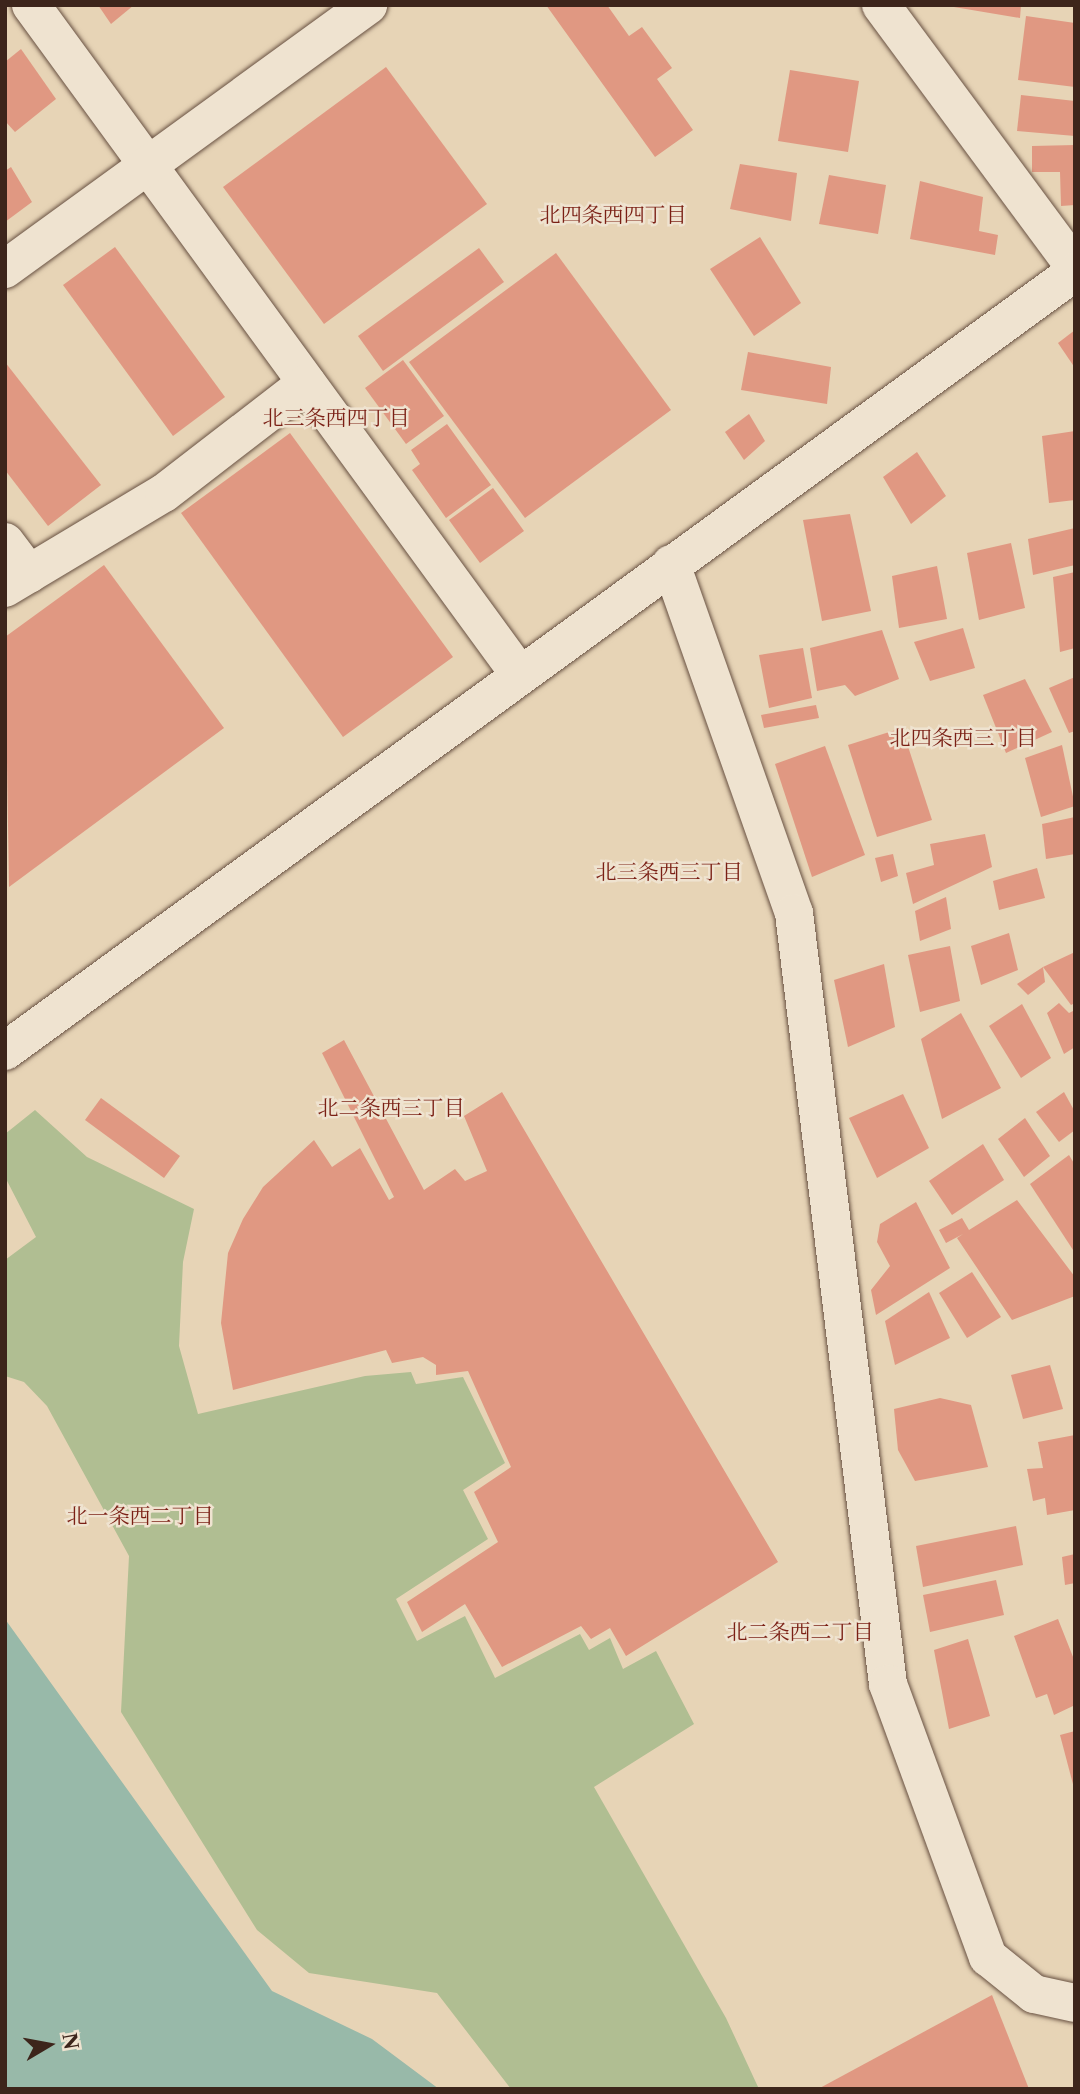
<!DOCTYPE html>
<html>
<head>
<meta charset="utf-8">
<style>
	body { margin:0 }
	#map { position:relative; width:1080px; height:2094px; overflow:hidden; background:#e7d4b6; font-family:"Libre Caslon Text","Noto Serif JP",serif }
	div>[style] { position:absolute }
	.green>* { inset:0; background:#b0be92 }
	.water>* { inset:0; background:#98b9a9 }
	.building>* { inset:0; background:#e09882 }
	.roads { filter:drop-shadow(0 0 2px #685142) drop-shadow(0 0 2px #685142) }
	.minor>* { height:38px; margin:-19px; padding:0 19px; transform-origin:19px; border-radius:19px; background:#efe3d0 }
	span { translate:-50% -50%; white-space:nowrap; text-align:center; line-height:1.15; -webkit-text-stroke:5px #efe3d0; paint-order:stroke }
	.neighbourhood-label { font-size:21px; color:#7a1f14 }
	.frame { position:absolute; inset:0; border:7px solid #3d251b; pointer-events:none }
	.north { position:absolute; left:14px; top:2010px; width:70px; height:70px; -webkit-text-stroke:5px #efe3d0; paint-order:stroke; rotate:80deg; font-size:19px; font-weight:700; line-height:28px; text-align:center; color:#3d251b }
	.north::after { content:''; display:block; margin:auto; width:24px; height:32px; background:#3d251b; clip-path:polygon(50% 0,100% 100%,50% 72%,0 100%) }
</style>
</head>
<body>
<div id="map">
	<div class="green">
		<div style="clip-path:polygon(35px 1110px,87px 1157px,194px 1209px,183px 1262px,179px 1346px,198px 1414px,365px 1376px,411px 1372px,416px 1384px,463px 1377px,505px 1463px,463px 1490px,488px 1539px,396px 1599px,417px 1641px,465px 1616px,495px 1678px,580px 1634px,589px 1650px,610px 1638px,623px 1669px,656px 1651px,694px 1724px,594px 1787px,726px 2018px,759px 2089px,511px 2089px,437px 1993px,309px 1973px,257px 1930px,121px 1712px,129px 1556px,47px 1406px,24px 1382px,5px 1376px,5px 1260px,36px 1237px,5px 1177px,5px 1134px)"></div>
	</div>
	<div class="water">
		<div style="clip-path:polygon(5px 1619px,272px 1991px,372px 2039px,439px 2089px,5px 2089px)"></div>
	</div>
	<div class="building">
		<div style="clip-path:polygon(98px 5px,134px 5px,111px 24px)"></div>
		<div style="clip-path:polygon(546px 5px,607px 5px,629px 36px,642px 27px,672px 68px,657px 79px,693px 130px,655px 157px)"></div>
		<div style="clip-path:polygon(942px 5px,1021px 5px,1020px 18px)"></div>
		<div style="clip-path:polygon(1026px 16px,1075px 23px,1075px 87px,1018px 80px)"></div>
		<div style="clip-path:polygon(21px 49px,56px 99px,15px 132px,5px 121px,5px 62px)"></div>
		<div style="clip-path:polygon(386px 67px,487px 204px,324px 324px,223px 187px)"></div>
		<div style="clip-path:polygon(790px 70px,859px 81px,848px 152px,778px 141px)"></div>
		<div style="clip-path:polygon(1021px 95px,1075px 101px,1075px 136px,1017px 131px)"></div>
		<div style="clip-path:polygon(1075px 145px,1075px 205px,1061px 206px,1060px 172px,1032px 172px,1032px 146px)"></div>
		<div style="clip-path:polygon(740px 164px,797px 173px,791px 221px,730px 209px)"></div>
		<div style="clip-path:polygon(11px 167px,32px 202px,5px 222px,5px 171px)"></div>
		<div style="clip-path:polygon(829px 175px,886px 185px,878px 234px,819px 224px)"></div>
		<div style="clip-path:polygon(920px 181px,983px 197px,979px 231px,998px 235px,995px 255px,910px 239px)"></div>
		<div style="clip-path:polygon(760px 237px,801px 303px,754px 336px,710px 269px)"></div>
		<div style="clip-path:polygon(115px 247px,225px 397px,173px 436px,63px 285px)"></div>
		<div style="clip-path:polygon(479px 248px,504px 282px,383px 371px,358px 336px)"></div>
		<div style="clip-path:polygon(556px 253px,671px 410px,525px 518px,409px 362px)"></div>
		<div style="clip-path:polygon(1075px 330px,1075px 368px,1058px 343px)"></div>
		<div style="clip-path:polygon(748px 352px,831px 367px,827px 404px,741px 390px)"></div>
		<div style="clip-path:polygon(403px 360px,444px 416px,406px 444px,365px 388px)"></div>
		<div style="clip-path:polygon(5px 362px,101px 485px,48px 526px,5px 470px)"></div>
		<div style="clip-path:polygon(749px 414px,765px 441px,744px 460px,725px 432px)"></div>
		<div style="clip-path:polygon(447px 424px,491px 485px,446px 518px,412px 470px,420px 464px,411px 450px)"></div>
		<div style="clip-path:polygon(1075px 431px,1075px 500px,1049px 503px,1042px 436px)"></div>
		<div style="clip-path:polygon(290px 433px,453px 657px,343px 737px,181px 513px)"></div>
		<div style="clip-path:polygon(917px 452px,946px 496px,911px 524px,883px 477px)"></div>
		<div style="clip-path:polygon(493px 488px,524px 531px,480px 563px,449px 520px)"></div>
		<div style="clip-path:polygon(850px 514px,871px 611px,822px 621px,803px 520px)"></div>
		<div style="clip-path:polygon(1075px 528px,1075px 565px,1033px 575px,1028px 539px)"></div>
		<div style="clip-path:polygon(1011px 543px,1025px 608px,979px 620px,967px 553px)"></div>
		<div style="clip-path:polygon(104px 565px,224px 728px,9px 887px,5px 637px)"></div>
		<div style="clip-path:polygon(937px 566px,947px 619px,899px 628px,892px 576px)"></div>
		<div style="clip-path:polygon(1075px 572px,1075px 648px,1060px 652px,1053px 577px)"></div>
		<div style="clip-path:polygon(963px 628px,975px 668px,930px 681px,914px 642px)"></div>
		<div style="clip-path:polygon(882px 630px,899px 679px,855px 696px,845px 685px,817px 691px,810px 648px)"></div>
		<div style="clip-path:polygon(803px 648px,812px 698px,769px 708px,759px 655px)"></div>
		<div style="clip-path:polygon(1075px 677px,1075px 731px,1069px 733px,1049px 688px)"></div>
		<div style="clip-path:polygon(1025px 679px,1052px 732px,1006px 753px,983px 695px)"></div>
		<div style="clip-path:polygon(816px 705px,819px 718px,764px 728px,761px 715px)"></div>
		<div style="clip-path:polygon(902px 728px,932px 820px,877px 837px,848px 745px)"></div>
		<div style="clip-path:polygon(1062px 745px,1075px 806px,1041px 817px,1025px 758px)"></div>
		<div style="clip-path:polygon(825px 746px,865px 855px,812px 877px,775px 764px)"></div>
		<div style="clip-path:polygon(1075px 817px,1075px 854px,1046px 859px,1042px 824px)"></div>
		<div style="clip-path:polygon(985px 834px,992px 867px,913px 904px,906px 873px,934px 865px,930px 844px)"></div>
		<div style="clip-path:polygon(893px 854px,898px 876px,881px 882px,875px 858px)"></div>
		<div style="clip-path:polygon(1037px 868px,1045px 898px,999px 910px,993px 881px)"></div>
		<div style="clip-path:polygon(946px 897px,951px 929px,920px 941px,915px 911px)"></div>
		<div style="clip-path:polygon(1009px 933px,1018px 970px,981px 985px,971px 946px)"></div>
		<div style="clip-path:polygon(950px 946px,960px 1001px,920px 1012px,908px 955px)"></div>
		<div style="clip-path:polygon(1075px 952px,1075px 1003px,1071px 1005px,1043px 967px)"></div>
		<div style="clip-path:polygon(884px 964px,895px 1027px,848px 1047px,834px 980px)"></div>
		<div style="clip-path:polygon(1043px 967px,1045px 982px,1028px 995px,1017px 984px)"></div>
		<div style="clip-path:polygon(1059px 1003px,1069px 1013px,1075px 1010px,1075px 1047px,1064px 1054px,1047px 1013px)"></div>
		<div style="clip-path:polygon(1022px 1004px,1051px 1058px,1021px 1078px,989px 1026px)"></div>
		<div style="clip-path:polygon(961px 1013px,1001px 1088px,942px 1119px,921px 1039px)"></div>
		<div style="clip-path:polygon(344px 1040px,424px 1190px,455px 1169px,465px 1181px,487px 1171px,464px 1116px,502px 1092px,778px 1562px,626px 1656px,610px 1628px,591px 1639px,581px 1626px,502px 1667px,465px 1604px,422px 1632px,407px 1602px,498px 1542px,474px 1492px,511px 1467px,468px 1371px,436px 1375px,436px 1365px,423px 1357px,392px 1363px,386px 1350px,233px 1390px,221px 1323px,228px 1253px,243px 1219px,263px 1187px,314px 1140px,332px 1167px,360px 1148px,389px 1200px,394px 1197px,322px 1053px)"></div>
		<div style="clip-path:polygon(1064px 1092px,1075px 1112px,1075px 1130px,1059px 1142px,1036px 1112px)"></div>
		<div style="clip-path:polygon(903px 1094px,929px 1148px,877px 1178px,849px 1118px)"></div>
		<div style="clip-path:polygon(101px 1098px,180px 1156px,164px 1178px,85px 1120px)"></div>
		<div style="clip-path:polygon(1025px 1118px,1050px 1156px,1024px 1177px,998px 1139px)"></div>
		<div style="clip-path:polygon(983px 1144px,1004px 1180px,952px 1215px,929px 1181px)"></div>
		<div style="clip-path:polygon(1069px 1155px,1075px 1165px,1075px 1253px,1030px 1184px)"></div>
		<div style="clip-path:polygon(1017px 1200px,1075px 1277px,1075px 1296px,1012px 1320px,957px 1238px,963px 1234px,946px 1243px,939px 1230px,962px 1218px,969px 1230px)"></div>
		<div style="clip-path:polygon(916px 1202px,950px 1268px,876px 1315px,871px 1290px,890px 1266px,877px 1242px,880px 1224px)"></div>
		<div style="clip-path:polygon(972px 1272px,1001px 1317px,967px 1338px,939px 1293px)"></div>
		<div style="clip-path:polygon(929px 1292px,950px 1338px,895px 1365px,885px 1321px)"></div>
		<div style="clip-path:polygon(1050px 1365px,1063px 1409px,1023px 1419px,1011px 1375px)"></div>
		<div style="clip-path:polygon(940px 1398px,971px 1405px,988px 1467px,915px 1481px,898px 1450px,894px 1409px)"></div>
		<div style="clip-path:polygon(1075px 1435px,1075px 1510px,1047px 1515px,1045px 1498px,1033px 1501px,1027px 1469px,1043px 1468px,1038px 1442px)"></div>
		<div style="clip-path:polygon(1016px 1526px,1023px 1565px,923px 1587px,916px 1546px)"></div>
		<div style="clip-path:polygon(1075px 1554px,1075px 1583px,1065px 1585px,1062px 1557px)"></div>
		<div style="clip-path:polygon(996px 1580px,1004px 1615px,930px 1632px,923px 1595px)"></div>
		<div style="clip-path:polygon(1058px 1619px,1075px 1662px,1075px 1684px,1073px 1706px,1054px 1715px,1047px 1694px,1036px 1698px,1014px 1636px)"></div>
		<div style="clip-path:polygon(968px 1639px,990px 1716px,949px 1729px,934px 1650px)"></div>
		<div style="clip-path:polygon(1075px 1731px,1075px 1788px,1074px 1788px,1060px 1735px)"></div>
		<div style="clip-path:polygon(992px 1995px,1029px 2089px,818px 2089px)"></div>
	</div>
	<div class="roads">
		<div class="minor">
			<div style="left:31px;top:5px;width:829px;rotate:53.88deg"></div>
			<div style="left:881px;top:5px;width:326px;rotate:53.5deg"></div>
			<div style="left:5px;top:269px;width:449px;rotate:-36deg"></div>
			<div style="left:5px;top:542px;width:40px;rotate:53deg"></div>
			<div style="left:671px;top:564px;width:370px;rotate:70.6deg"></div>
			<div style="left:794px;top:913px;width:777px;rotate:83.05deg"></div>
			<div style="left:888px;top:1684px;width:291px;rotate:69.9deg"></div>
			<div style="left:988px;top:1957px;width:59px;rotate:38.8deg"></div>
			<div style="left:1034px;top:1994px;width:42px;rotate:12.4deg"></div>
			<div style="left:5px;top:588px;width:185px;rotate:-30.9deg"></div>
			<div style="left:164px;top:493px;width:180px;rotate:-37.6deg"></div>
			<div style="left:5px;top:1051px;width:1324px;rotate:-36.06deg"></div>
		</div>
	</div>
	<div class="neighbourhood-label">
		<span style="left:613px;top:215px">北四条西四丁目</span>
		<span style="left:336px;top:418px">北三条西四丁目</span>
		<span style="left:963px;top:738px">北四条西三丁目</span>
		<span style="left:669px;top:872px">北三条西三丁目</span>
		<span style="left:391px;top:1108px">北二条西三丁目</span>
		<span style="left:140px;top:1516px">北一条西二丁目</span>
		<span style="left:800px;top:1632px">北二条西二丁目</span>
	</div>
	<div class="frame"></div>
	<div class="north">N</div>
</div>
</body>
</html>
